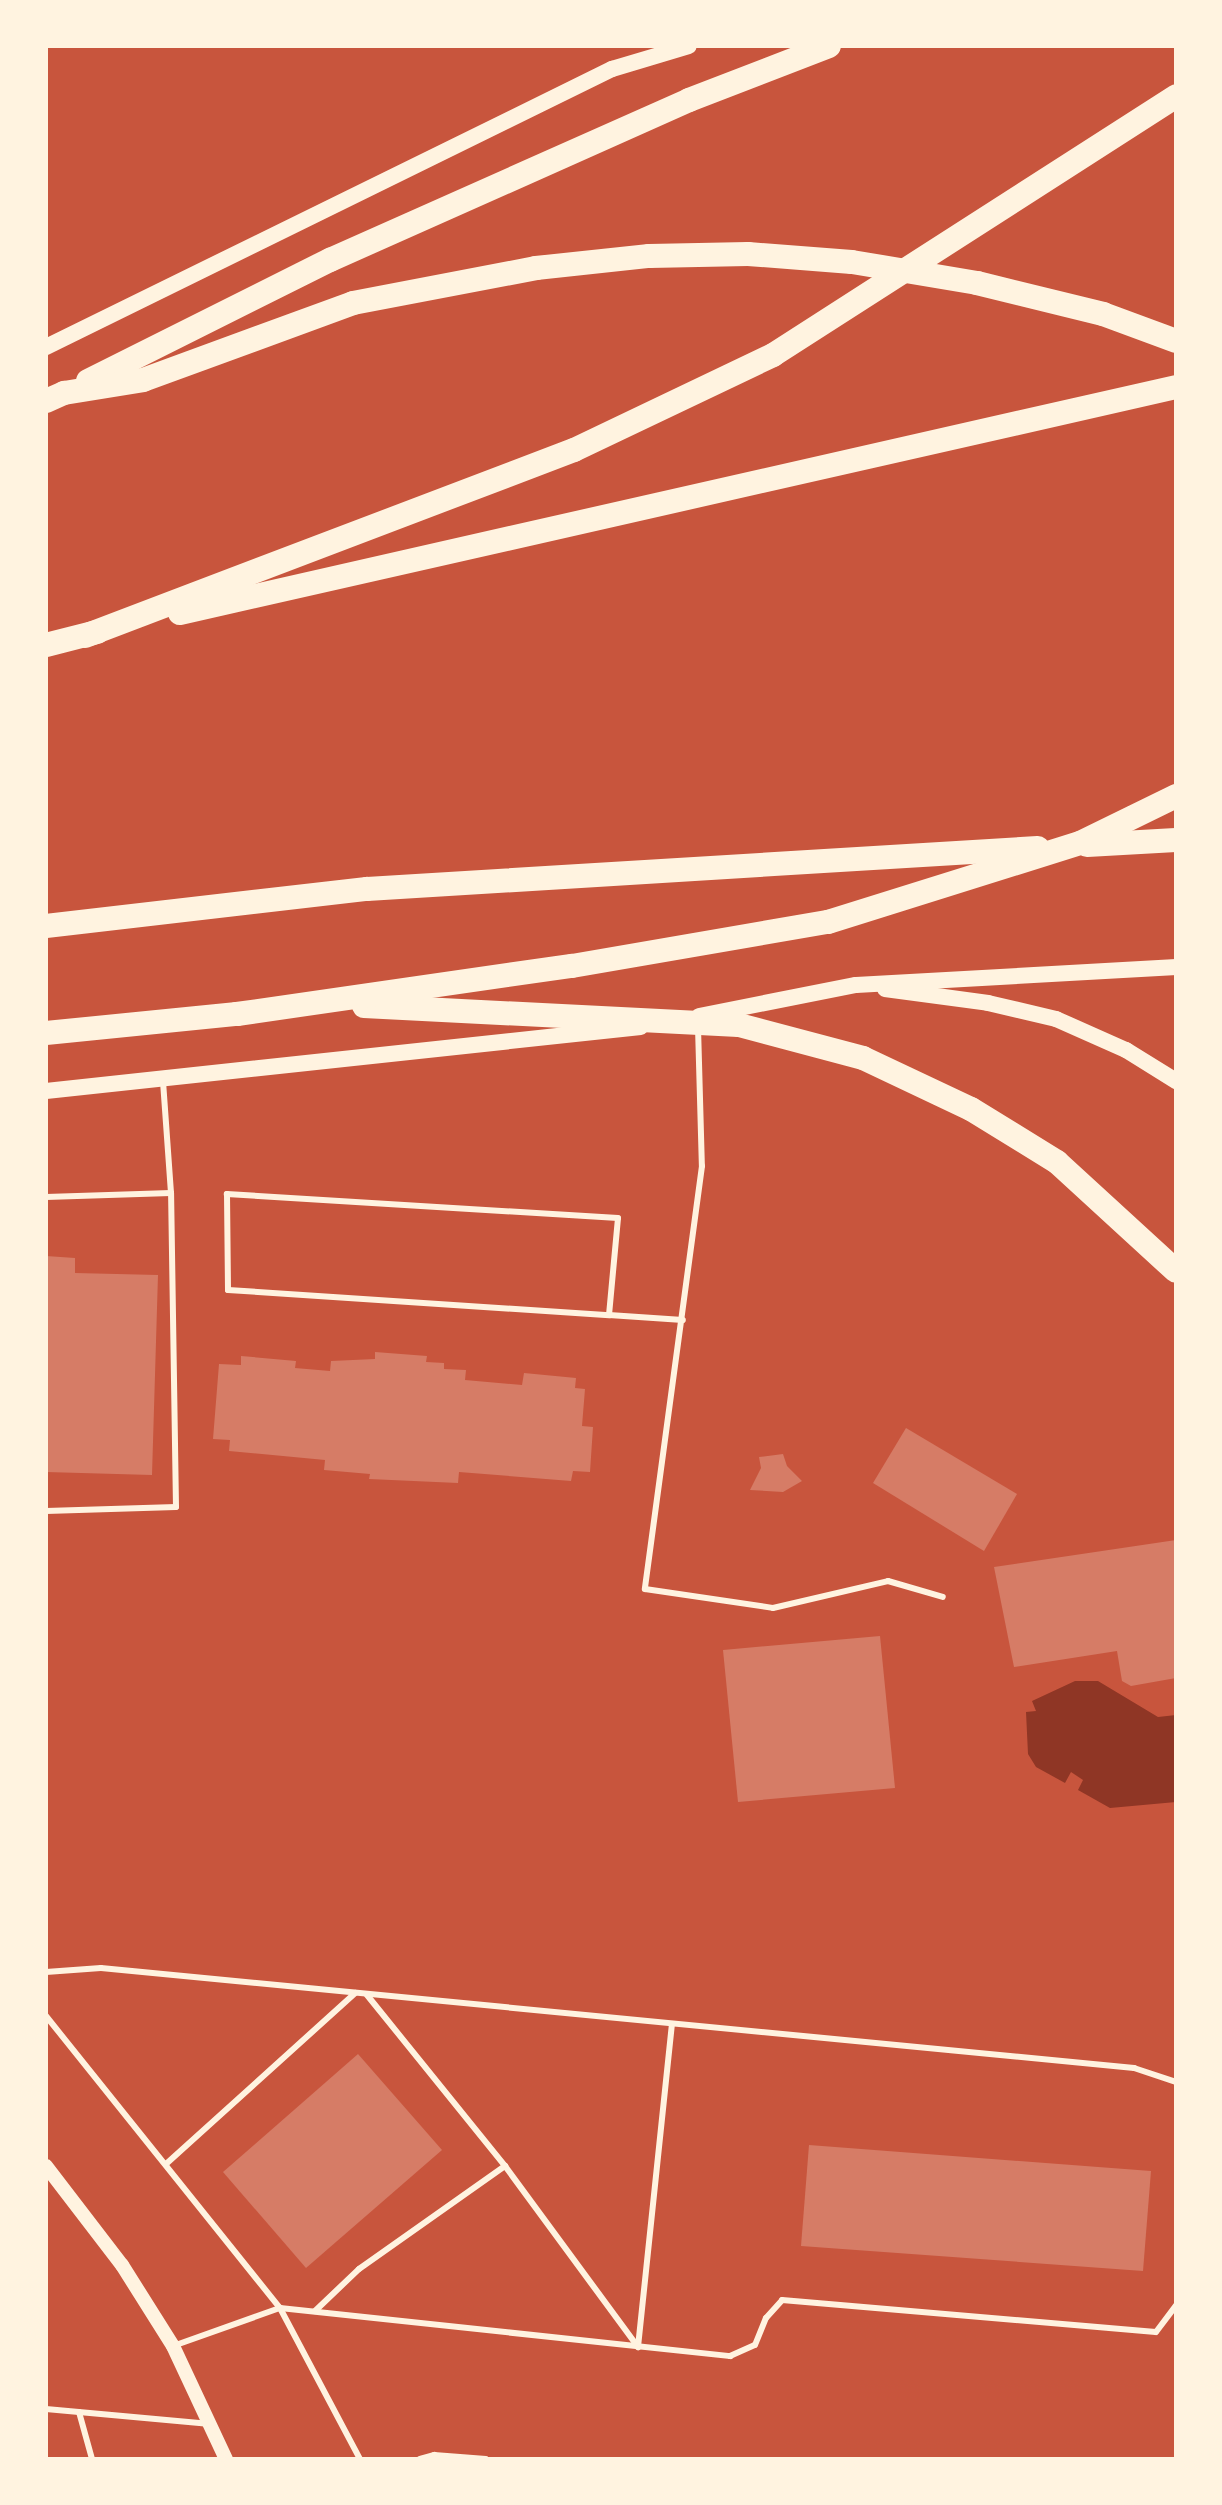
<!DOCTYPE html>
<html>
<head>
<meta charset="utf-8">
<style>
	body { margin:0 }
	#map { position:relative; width:1222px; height:2505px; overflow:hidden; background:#c8553d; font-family:"Open Sans",sans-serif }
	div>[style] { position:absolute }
	.water>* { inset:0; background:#8f3625 }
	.building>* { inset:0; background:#d67c66 }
	.service>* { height:6px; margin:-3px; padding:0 3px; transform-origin:3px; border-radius:3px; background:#fff3e0 }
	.tertiary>* { height:14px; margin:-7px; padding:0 7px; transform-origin:7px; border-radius:7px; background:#fff3e0 }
	.secondary>* { height:16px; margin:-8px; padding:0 8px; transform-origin:8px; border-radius:8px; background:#fff3e0 }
	.motorway>* { height:24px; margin:-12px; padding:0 12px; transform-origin:12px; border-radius:12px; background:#fff3e0 }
	span { translate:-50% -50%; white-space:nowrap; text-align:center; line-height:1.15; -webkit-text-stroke:6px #fff3e0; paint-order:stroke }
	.frame { position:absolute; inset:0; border:48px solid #fff3e0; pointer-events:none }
</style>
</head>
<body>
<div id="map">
	<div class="water">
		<div style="clip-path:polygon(1075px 1681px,1098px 1681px,1158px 1717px,1176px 1715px,1176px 1802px,1110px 1808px,1078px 1790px,1083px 1780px,1071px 1772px,1065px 1783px,1036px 1767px,1028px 1754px,1026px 1712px,1036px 1711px,1032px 1701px)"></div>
	</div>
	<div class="building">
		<div style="clip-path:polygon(46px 1256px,75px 1258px,75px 1273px,158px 1275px,152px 1475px,46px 1472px)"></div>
		<div style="clip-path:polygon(375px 1352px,427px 1356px,426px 1362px,444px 1363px,444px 1369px,466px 1370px,465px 1380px,522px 1385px,524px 1373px,576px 1378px,575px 1388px,585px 1389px,582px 1426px,593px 1427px,590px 1472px,573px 1471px,571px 1481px,459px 1472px,458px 1483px,369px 1479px,370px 1474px,324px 1470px,325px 1460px,229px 1451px,230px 1440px,213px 1439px,219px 1364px,241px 1365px,241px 1356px,296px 1361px,295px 1368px,330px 1371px,331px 1361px,375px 1359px)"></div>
		<div style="clip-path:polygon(906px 1428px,1017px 1494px,984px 1551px,873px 1483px)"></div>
		<div style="clip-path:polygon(783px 1454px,787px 1466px,802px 1481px,783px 1492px,750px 1490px,761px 1468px,759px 1457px)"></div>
		<div style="clip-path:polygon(1176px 1540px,1176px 1678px,1131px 1686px,1122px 1681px,1117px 1651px,1014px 1667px,994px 1567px)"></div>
		<div style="clip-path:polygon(880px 1636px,895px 1788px,738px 1802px,723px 1650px)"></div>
		<div style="clip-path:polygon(358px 2054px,442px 2150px,306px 2268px,223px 2172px)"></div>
		<div style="clip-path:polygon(809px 2145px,1151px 2171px,1143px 2271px,801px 2246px)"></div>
	</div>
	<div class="service">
		<div style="left:698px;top:1027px;width:139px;rotate:88.4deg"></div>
		<div style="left:702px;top:1166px;width:427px;rotate:97.7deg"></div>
		<div style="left:645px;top:1589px;width:129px;rotate:8.4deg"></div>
		<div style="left:773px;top:1608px;width:118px;rotate:-13.2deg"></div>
		<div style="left:888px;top:1581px;width:57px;rotate:16.2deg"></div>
		<div style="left:46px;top:1197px;width:125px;rotate:-1.8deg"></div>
		<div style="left:609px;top:1315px;width:97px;rotate:-84.7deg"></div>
		<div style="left:618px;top:1218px;width:392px;rotate:-176.5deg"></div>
		<div style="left:227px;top:1194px;width:96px;rotate:89.4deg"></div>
		<div style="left:228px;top:1290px;width:382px;rotate:3.8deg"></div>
		<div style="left:609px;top:1315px;width:74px;rotate:3.9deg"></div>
		<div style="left:46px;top:1511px;width:130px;rotate:-1.8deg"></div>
		<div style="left:176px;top:1507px;width:314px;rotate:-90.9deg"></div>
		<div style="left:171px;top:1193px;width:112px;rotate:-94.1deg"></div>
		<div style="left:46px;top:1972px;width:55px;rotate:-4.2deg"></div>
		<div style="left:101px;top:1968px;width:1038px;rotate:5.53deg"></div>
		<div style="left:1134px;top:2068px;width:44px;rotate:18.4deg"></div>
		<div style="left:367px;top:1995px;width:220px;rotate:51.1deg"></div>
		<div style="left:46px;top:2016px;width:374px;rotate:51.3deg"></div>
		<div style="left:280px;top:2308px;width:453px;rotate:6.1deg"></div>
		<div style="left:730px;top:2356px;width:27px;rotate:-24deg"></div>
		<div style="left:755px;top:2345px;width:29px;rotate:-68deg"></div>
		<div style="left:766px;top:2318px;width:24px;rotate:-48deg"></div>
		<div style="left:782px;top:2300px;width:375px;rotate:4.9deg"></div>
		<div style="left:1156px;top:2332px;width:34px;rotate:-53deg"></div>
		<div style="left:166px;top:2164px;width:255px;rotate:-42.1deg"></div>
		<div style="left:315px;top:2311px;width:61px;rotate:-43.7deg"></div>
		<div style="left:359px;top:2269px;width:179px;rotate:-35.2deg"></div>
		<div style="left:505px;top:2166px;width:225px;rotate:53.7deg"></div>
		<div style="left:173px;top:2346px;width:114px;rotate:-19.6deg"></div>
		<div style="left:280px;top:2308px;width:171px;rotate:62.1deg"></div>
		<div style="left:638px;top:2347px;width:324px;rotate:-84deg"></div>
		<div style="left:46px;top:2409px;width:165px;rotate:5.2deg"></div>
		<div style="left:79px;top:2412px;width:49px;rotate:74.5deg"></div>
		<div style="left:420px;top:2459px;width:15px;rotate:-16deg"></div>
		<div style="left:434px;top:2455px;width:52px;rotate:4.4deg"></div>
	</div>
	<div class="tertiary">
		<div style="left:46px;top:2166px;width:125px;rotate:52.5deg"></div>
		<div style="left:122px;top:2265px;width:96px;rotate:57.8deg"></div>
		<div style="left:173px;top:2346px;width:125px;rotate:64.9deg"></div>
	</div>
	<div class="secondary">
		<div style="left:46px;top:347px;width:631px;rotate:-26.16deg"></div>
		<div style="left:612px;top:69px;width:80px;rotate:-16.6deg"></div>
		<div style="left:885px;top:989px;width:104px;rotate:7.7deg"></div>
		<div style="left:988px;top:1003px;width:70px;rotate:13.2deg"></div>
		<div style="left:1056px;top:1019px;width:77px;rotate:23.9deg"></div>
		<div style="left:1126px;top:1050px;width:59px;rotate:31.8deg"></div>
		<div style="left:699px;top:1016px;width:160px;rotate:-11.2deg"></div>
		<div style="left:856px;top:985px;width:321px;rotate:-3.2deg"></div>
		<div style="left:46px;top:1091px;width:598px;rotate:-6.14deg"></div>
	</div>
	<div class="motorway">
		<div style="left:88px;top:381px;width:271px;rotate:-26.6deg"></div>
		<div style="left:330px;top:260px;width:393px;rotate:-24deg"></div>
		<div style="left:689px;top:100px;width:150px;rotate:-21.1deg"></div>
		<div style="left:46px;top:401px;width:20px;rotate:-24deg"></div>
		<div style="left:64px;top:393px;width:80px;rotate:-9.3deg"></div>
		<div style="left:143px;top:380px;width:224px;rotate:-20.1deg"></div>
		<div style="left:353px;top:303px;width:186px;rotate:-10.8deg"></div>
		<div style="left:536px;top:268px;width:114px;rotate:-6.1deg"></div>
		<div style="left:649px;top:256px;width:99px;rotate:-1.2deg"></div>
		<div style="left:748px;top:254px;width:104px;rotate:4.4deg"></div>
		<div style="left:852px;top:262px;width:127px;rotate:9.5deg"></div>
		<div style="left:977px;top:283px;width:130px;rotate:13.8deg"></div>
		<div style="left:1103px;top:314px;width:78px;rotate:20.3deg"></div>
		<div style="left:180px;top:613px;width:1021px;rotate:-12.78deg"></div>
		<div style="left:85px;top:636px;width:523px;rotate:-20.83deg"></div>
		<div style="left:574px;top:450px;width:221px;rotate:-25.5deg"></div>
		<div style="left:773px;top:355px;width:479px;rotate:-32.7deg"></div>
		<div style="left:46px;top:645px;width:53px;rotate:-14.3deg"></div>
		<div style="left:1087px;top:845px;width:89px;rotate:-3.2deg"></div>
		<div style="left:46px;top:926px;width:323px;rotate:-6.6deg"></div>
		<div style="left:367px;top:889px;width:672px;rotate:-3.5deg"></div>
		<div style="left:364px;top:1006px;width:375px;rotate:2.9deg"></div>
		<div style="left:739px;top:1025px;width:128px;rotate:14.9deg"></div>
		<div style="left:863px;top:1058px;width:119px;rotate:25.3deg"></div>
		<div style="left:971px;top:1109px;width:101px;rotate:31.6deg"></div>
		<div style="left:1057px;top:1162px;width:161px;rotate:42.5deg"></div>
		<div style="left:46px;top:1033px;width:192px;rotate:-5.7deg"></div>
		<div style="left:237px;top:1014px;width:338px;rotate:-8.2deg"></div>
		<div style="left:572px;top:966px;width:260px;rotate:-9.8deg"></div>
		<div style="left:828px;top:922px;width:264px;rotate:-17.4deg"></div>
		<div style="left:1080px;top:843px;width:107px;rotate:-26.1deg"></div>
	</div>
	<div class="frame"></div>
</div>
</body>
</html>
